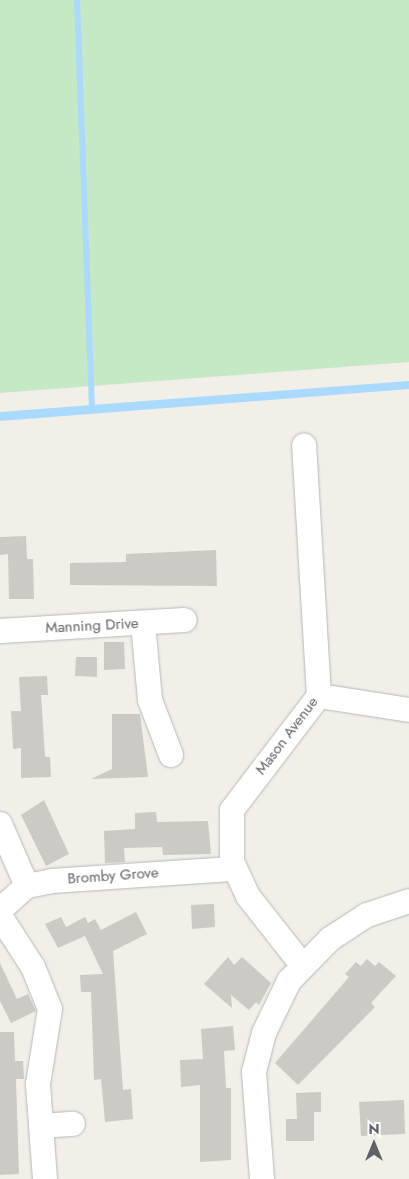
<!DOCTYPE html>
<html>
<head>
<meta charset="utf-8">
<style>
	body { margin:0 }
	#map { position:relative; width:409px; height:1179px; overflow:hidden; background:#f1efe8; font-family:Jost,sans-serif }
	div>[style] { position:absolute }
	.green>* { inset:0; background:#c5e8c5 }
	.water>* { inset:0; background:#aadaff }
	.stream>* { height:6px; margin:-3px; padding:0 3px; transform-origin:3px; border-radius:3px; background:#aadaff }
	.building>* { inset:0; background:#cccac5 }
	.roads { filter:drop-shadow(0 0 1px #b5b8bc) drop-shadow(0 0 1px #b5b8bc) }
	.minor>* { height:24px; margin:-12px; padding:0 12px; transform-origin:12px; border-radius:12px; background:#fff }
	span { translate:-50% -50%; white-space:nowrap; text-align:center; line-height:1.15; -webkit-text-stroke:4px #fff; paint-order:stroke }
	.street-label { font-size:15px; color:#5f6368 }
	.north { position:absolute; left:349px; top:1119px; width:50px; height:50px; -webkit-text-stroke:4px #fff; paint-order:stroke; rotate:0deg; font-size:14px; font-weight:700; line-height:20px; text-align:center; color:#5f6368 }
	.north::after { content:''; display:block; margin:auto; width:18px; height:22px; background:#5f6368; clip-path:polygon(50% 0,100% 100%,50% 72%,0 100%) }
</style>
</head>
<body>
<div id="map">
	<div class="green">
		<div style="clip-path:polygon(0 0,409px 0,409px 362px,0 393px)"></div>
	</div>
	<div class="water">
		<div style="clip-path:polygon(409px 381px,409px 389px,0 421px,0 412px)"></div>
	</div>
	<div class="stream">
		<div style="left:77px;top:0;width:405px;rotate:87.9deg"></div>
	</div>
	<div class="building">
		<div style="clip-path:polygon(26px 536px,27px 559px,33px 559px,34px 599px,9px 599px,8px 554px,0 555px,0 537px)"></div>
		<div style="clip-path:polygon(216px 550px,217px 586px,70px 585px,70px 563px,126px 562px,126px 554px)"></div>
		<div style="clip-path:polygon(104px 642px,124px 642px,125px 669px,104px 670px)"></div>
		<div style="clip-path:polygon(76px 657px,97px 657px,97px 677px,75px 676px)"></div>
		<div style="clip-path:polygon(47px 676px,48px 695px,41px 695px,45px 757px,50px 757px,51px 777px,21px 778px,21px 748px,13px 749px,11px 711px,21px 711px,19px 677px)"></div>
		<div style="clip-path:polygon(112px 714px,140px 714px,148px 777px,91px 779px,112px 769px)"></div>
		<div style="clip-path:polygon(44px 800px,69px 854px,46px 866px,21px 815px)"></div>
		<div style="clip-path:polygon(156px 812px,157px 822px,208px 821px,211px 854px,163px 855px,162px 847px,124px 848px,125px 862px,105px 863px,104px 831px,135px 829px,135px 813px)"></div>
		<div style="clip-path:polygon(214px 904px,215px 927px,192px 929px,191px 905px)"></div>
		<div style="clip-path:polygon(136px 912px,147px 934px,113px 951px,123px 1090px,131px 1089px,133px 1119px,105px 1122px,101px 1079px,94px 1080px,91px 992px,81px 992px,80px 975px,103px 974px,85px 936px,58px 948px,45px 924px,61px 917px,66px 927px,85px 917px,88px 923px,95px 919px,101px 930px)"></div>
		<div style="clip-path:polygon(228px 957px,234px 965px,242px 957px,271px 983px,259px 1005px,256px 1002px,249px 1010px,231px 995px,232px 1008px,204px 984px)"></div>
		<div style="clip-path:polygon(367px 959px,375px 966px,379px 962px,396px 976px,371px 1003px,375px 1007px,298px 1085px,275px 1063px,349px 977px,345px 974px,356px 962px,361px 966px)"></div>
		<div style="clip-path:polygon(0 963px,17px 999px,28px 994px,36px 1011px,11px 1023px,0 1001px)"></div>
		<div style="clip-path:polygon(233px 1026px,235px 1050px,224px 1051px,226px 1088px,231px 1088px,231px 1160px,200px 1162px,200px 1085px,181px 1087px,180px 1060px,203px 1059px,201px 1029px)"></div>
		<div style="clip-path:polygon(0 1032px,14px 1032px,15px 1061px,23px 1061px,24px 1079px,16px 1079px,19px 1174px,0 1175px)"></div>
		<div style="clip-path:polygon(321px 1092px,321px 1112px,314px 1112px,314px 1141px,286px 1141px,286px 1119px,297px 1119px,296px 1093px)"></div>
		<div style="clip-path:polygon(404px 1100px,405px 1134px,361px 1136px,359px 1102px)"></div>
	</div>
	<div class="roads">
		<div class="minor">
			<div style="left:143px;top:623px;width:77px;rotate:84.8deg"></div>
			<div style="left:150px;top:700px;width:59px;rotate:69.1deg"></div>
			<div style="left:0;top:631px;width:185px;rotate:-3.4deg"></div>
			<div style="left:319px;top:696px;width:91px;rotate:8.8deg"></div>
			<div style="left:0;top:824px;width:68px;rotate:66.5deg"></div>
			<div style="left:0;top:910px;width:36px;rotate:-42deg"></div>
			<div style="left:27px;top:886px;width:25px;rotate:-11deg"></div>
			<div style="left:52px;top:881px;width:183px;rotate:-3.8deg"></div>
			<div style="left:0;top:916px;width:61px;rotate:57.1deg"></div>
			<div style="left:33px;top:967px;width:45px;rotate:68deg"></div>
			<div style="left:50px;top:1009px;width:76px;rotate:99.1deg"></div>
			<div style="left:38px;top:1084px;width:95px;rotate:85.8deg"></div>
			<div style="left:303px;top:966px;width:89px;rotate:-128.2deg"></div>
			<div style="left:248px;top:896px;width:38px;rotate:-115deg"></div>
			<div style="left:232px;top:861px;width:51px;rotate:-90deg"></div>
			<div style="left:232px;top:810px;width:143px;rotate:-52.7deg"></div>
			<div style="left:319px;top:696px;width:251px;rotate:-93.4deg"></div>
			<div style="left:41px;top:1126px;width:32px;rotate:-4deg"></div>
			<div style="left:262px;top:1179px;width:107px;rotate:-94.3deg"></div>
			<div style="left:254px;top:1072px;width:40px;rotate:-75.6deg"></div>
			<div style="left:264px;top:1033px;width:58px;rotate:-64.3deg"></div>
			<div style="left:289px;top:981px;width:59px;rotate:-45.7deg"></div>
			<div style="left:330px;top:939px;width:44px;rotate:-33deg"></div>
			<div style="left:367px;top:915px;width:44px;rotate:-18.4deg"></div>
		</div>
	</div>
	<div class="street-label">
		<span style="left:92px;top:626px;rotate:-3deg">Manning Drive</span>
		<span style="left:287px;top:736px;rotate:-53deg">Mason Avenue</span>
		<span style="left:113px;top:876px;rotate:-4deg">Bromby Grove</span>
	</div>
	<div class="north">N</div>
</div>
</body>
</html>
